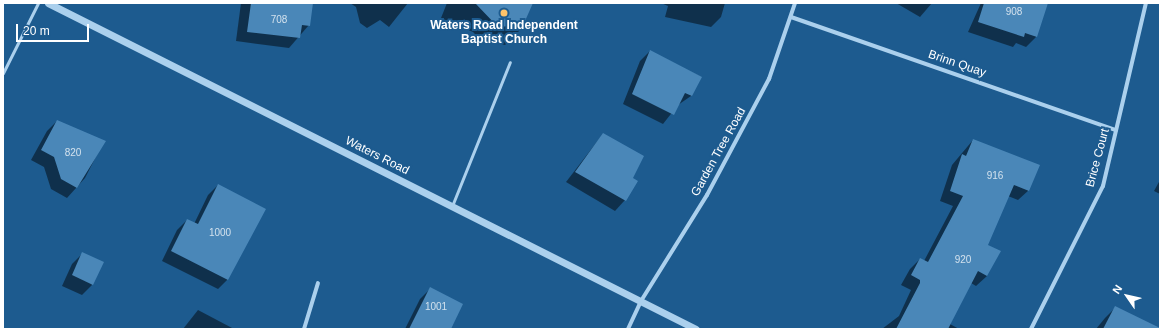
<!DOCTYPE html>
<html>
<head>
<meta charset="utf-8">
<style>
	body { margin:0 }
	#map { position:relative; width:1163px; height:332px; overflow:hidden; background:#1d5b8f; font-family:Helvetica,sans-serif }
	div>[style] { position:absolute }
	.shadow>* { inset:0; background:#0007 }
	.building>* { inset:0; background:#4a87b8 }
	.service>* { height:3px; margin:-1.5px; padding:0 1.5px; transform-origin:1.5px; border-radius:1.5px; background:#abd0ed }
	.minor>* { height:4px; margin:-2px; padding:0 2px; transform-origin:2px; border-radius:2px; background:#abd0ed }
	.tertiary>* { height:7px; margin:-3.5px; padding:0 3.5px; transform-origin:3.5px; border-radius:3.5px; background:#abd0ed }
	.dots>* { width:11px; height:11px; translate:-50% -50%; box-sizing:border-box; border:2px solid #1d5b8f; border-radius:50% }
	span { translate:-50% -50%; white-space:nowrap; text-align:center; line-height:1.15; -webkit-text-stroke:4px #1d5b8f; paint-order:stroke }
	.number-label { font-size:10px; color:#d2e1ed }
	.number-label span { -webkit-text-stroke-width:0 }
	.poi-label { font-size:12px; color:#fff; font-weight:700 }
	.street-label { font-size:12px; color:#fff }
	.frame { position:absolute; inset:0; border:4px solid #fff; pointer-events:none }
	.north { position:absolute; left:1107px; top:276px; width:40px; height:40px; -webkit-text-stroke:3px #1d5b8f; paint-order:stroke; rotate:304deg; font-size:11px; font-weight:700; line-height:16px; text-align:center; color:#fff }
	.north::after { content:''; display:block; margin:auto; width:14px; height:18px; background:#fff; clip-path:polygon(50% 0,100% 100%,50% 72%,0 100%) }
	.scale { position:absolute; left:16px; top:24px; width:73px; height:18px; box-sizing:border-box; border:2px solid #fff; border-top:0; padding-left:5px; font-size:12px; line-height:14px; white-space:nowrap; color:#fff; -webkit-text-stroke:3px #1d5b8f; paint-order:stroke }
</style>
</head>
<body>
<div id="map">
	<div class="shadow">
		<div style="clip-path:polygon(241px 3px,312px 3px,309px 25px,289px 48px,236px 41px)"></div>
		<div style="clip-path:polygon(350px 3px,408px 3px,389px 27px,380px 20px,367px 28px,360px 23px,356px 7px)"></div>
		<div style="clip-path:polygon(447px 3px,519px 3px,530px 7px,520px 30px,505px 45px,483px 42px,473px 32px,441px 18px)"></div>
		<div style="clip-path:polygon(661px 3px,725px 3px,721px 17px,711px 27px,665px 17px,668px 6px)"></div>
		<div style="clip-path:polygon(896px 3px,932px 3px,920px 17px)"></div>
		<div style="clip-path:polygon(981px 3px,1047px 3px,1036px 37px,1026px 47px,1016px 43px,1013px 47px,968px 32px)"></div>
		<div style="clip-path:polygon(650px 51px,701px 77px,691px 96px,678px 105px,663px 124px,623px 104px,640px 61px)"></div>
		<div style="clip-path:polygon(57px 121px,104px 141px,85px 178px,67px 198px,51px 189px,44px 167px,31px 160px,47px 131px)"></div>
		<div style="clip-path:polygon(603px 134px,632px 178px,625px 200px,615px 211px,566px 182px)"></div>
		<div style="clip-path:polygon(973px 140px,1029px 190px,1018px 200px,1008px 196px,987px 245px,987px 276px,976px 286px,971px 283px,950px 324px,959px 329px,882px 329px,899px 316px,911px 290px,901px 285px,910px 269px,920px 259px,924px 261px,953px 206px,940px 201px,952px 165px)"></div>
		<div style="clip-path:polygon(1160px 180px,1160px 194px,1154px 191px)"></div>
		<div style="clip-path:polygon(218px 185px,228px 279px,218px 289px,162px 261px,177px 230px,187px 220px,194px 224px,208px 195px)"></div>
		<div style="clip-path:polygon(82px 254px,92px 285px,82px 295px,62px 286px,72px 264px)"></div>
		<div style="clip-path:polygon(430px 289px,450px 329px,405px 329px,420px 299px)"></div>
		<div style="clip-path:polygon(1115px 308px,1131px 329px,1096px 329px,1105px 318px)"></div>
		<div style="clip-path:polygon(198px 310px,234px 329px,183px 329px)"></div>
	</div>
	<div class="building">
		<div style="clip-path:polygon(251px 3px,313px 3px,310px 26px,302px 25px,300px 38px,247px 32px)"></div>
		<div style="clip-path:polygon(475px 3px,533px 3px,521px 30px,511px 26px,498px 27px)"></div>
		<div style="clip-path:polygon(984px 3px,1048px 3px,1037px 37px,1025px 33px,1024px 37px,978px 22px)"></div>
		<div style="clip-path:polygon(650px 50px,702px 77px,692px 96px,685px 93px,674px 115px,632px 94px)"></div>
		<div style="clip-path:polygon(57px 120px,106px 141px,77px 188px,61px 179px,54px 157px,41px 150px)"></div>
		<div style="clip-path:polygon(603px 133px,644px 156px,633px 178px,638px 181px,626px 201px,575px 172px)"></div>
		<div style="clip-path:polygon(973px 139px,1040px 165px,1029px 191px,1014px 185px,988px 245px,1001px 251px,987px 276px,978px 271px,948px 329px,896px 329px,920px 283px,920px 280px,911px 275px,920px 258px,928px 262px,963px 196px,950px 191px,962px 154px,966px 156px)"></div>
		<div style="clip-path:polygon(218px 184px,266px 209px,228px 280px,171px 251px,187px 219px,198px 224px)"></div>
		<div style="clip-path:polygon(82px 252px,104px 262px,93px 285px,72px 275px)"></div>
		<div style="clip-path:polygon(430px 287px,463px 304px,451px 329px,409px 329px)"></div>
		<div style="clip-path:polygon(1115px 306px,1160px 328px,1160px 329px,1103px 329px)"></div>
	</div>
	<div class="service">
		<div style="left:3px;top:73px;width:78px;rotate:-63.4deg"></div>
		<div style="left:452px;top:206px;width:155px;rotate:-68.1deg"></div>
	</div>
	<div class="minor">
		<div style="left:791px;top:17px;width:344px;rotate:19.2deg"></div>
		<div style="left:304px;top:329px;width:48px;rotate:-73.1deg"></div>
		<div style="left:628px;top:329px;width:31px;rotate:-65deg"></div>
		<div style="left:641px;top:301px;width:125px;rotate:-58.1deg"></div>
		<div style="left:707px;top:195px;width:132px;rotate:-61.9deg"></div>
		<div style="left:769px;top:79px;width:80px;rotate:-71.1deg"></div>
		<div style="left:1031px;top:329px;width:160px;rotate:-63.3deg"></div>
		<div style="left:1103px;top:186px;width:188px;rotate:-76.8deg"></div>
	</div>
	<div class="tertiary">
		<div style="left:48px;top:3px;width:725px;rotate:26.71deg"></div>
	</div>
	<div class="dots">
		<div style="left:504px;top:13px;background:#fdc36a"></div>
	</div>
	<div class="number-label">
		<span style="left:1014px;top:12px">908</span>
		<span style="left:279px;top:20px">708</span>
		<span style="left:73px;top:153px">820</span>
		<span style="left:995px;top:176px">916</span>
		<span style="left:220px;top:233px">1000</span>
		<span style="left:963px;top:260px">920</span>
		<span style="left:436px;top:307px">1001</span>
	</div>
	<div class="poi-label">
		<span style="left:504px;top:33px">Waters Road Independent<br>Baptist Church</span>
	</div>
	<div class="street-label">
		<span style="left:957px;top:64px;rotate:19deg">Brinn Quay</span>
		<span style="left:719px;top:152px;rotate:-61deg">Garden Tree Road</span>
		<span style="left:377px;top:156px;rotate:27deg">Waters Road</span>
		<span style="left:1098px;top:158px;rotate:-75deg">Brice Court</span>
	</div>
	<div class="frame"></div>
	<div class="north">N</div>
	<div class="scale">20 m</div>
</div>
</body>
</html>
